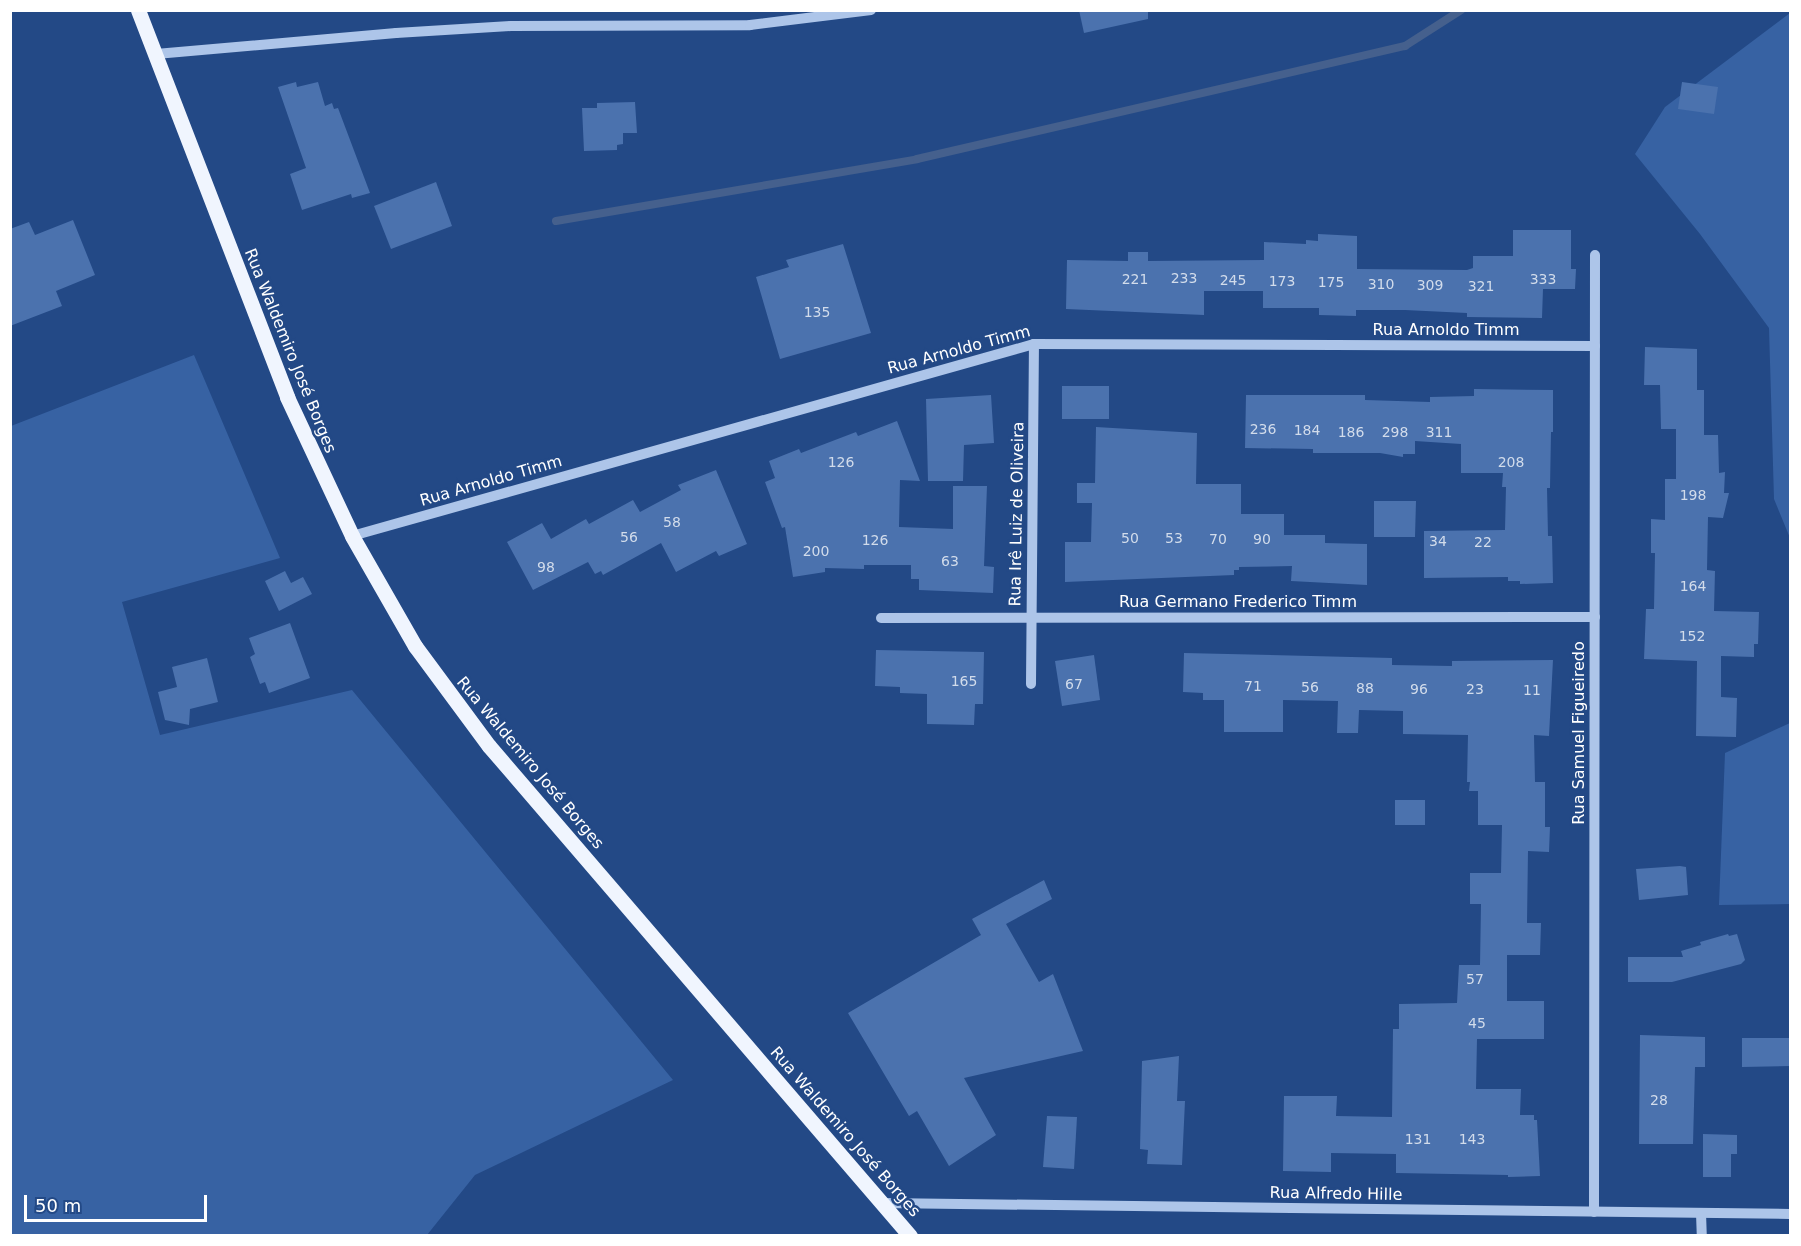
<!DOCTYPE html>
<html>
<head>
<meta charset="utf-8">
<style>
	body { margin:0 }
	#map { position:relative; width:1801px; height:1246px; overflow:hidden; background:#234986; font-family:"DejaVu Sans",sans-serif }
	div>[style] { position:absolute }
	.green>* { inset:0; background:#3762a3 }
	.stream>* { height:8px; margin:-4px; padding:0 4px; transform-origin:4px; border-radius:4px; background:#45608d }
	.building>* { inset:0; background:#4b72ae }
	.minor>* { height:10px; margin:-5px; padding:0 5px; transform-origin:5px; border-radius:5px; background:#adc5e9 }
	.major>* { height:15px; margin:-7.5px; padding:0 7.5px; transform-origin:7.5px; border-radius:7.5px; background:#f0f5fe }
	span { translate:-50% -50%; white-space:nowrap; text-align:center; line-height:1.15; -webkit-text-stroke:5px #234986; paint-order:stroke }
	.number-label { font-size:14px; color:#d2dceb }
	.number-label span { -webkit-text-stroke-width:0 }
	.street-label { font-size:16px; color:#fff }
	.frame { position:absolute; inset:0; border:12px solid #fff; pointer-events:none }
	.scale { position:absolute; left:24px; top:1195px; width:183px; height:27px; box-sizing:border-box; border:3px solid #fff; border-top:0; padding-left:8px; font-size:18px; line-height:21px; white-space:nowrap; color:#fff; -webkit-text-stroke:4px #234986; paint-order:stroke }
</style>
</head>
<body>
<div id="map">
	<div class="green">
		<div style="clip-path:polygon(1790px 13px,1790px 538px,1774px 499px,1769px 328px,1700px 234px,1635px 154px,1665px 107px)"></div>
		<div style="clip-path:polygon(194px 355px,280px 558px,122px 602px,160px 735px,352px 690px,673px 1080px,475px 1175px,427px 1235px,11px 1235px,11px 426px)"></div>
		<div style="clip-path:polygon(1790px 723px,1790px 904px,1719px 905px,1725px 753px)"></div>
	</div>
	<div class="stream">
		<div style="left:556px;top:221px;width:366px;rotate:-9.7deg"></div>
		<div style="left:917px;top:159px;width:501px;rotate:-13.04deg"></div>
		<div style="left:1405px;top:46px;width:67px;rotate:-32.7deg"></div>
	</div>
	<div class="building">
		<div style="clip-path:polygon(1079px 10px,1148px 10px,1148px 19px,1084px 33px)"></div>
		<div style="clip-path:polygon(296px 82px,297px 87px,318px 82px,325px 106px,332px 103px,334px 109px,338px 108px,370px 193px,352px 198px,351px 194px,302px 210px,290px 174px,306px 168px,278px 87px)"></div>
		<div style="clip-path:polygon(1682px 82px,1718px 87px,1714px 114px,1678px 109px)"></div>
		<div style="clip-path:polygon(635px 102px,637px 133px,623px 133px,623px 144px,617px 145px,617px 150px,584px 151px,582px 108px,597px 108px,597px 103px)"></div>
		<div style="clip-path:polygon(436px 182px,452px 226px,391px 249px,374px 206px)"></div>
		<div style="clip-path:polygon(73px 220px,95px 275px,56px 291px,62px 306px,10px 326px,10px 229px,29px 222px,35px 235px)"></div>
		<div style="clip-path:polygon(1513px 230px,1571px 230px,1571px 269px,1576px 269px,1575px 289px,1543px 289px,1542px 318px,1467px 317px,1467px 313px,1405px 310px,1356px 310px,1356px 316px,1319px 315px,1319px 308px,1263px 308px,1263px 291px,1204px 291px,1204px 315px,1066px 309px,1067px 260px,1128px 261px,1128px 252px,1148px 252px,1148px 261px,1264px 260px,1264px 242px,1306px 244px,1306px 240px,1318px 241px,1318px 234px,1357px 236px,1357px 269px,1467px 270px,1473px 268px,1473px 256px,1513px 256px)"></div>
		<div style="clip-path:polygon(843px 244px,871px 333px,780px 359px,756px 277px,789px 267px,786px 260px)"></div>
		<div style="clip-path:polygon(1645px 347px,1697px 349px,1697px 390px,1704px 390px,1704px 435px,1718px 435px,1719px 473px,1725px 472px,1724px 493px,1729px 493px,1723px 518px,1708px 517px,1707px 570px,1715px 571px,1714px 611px,1759px 612px,1758px 644px,1754px 644px,1754px 657px,1721px 656px,1721px 697px,1737px 698px,1736px 737px,1696px 736px,1697px 661px,1644px 659px,1646px 609px,1654px 609px,1655px 553px,1651px 553px,1651px 519px,1665px 520px,1665px 479px,1676px 479px,1676px 429px,1661px 429px,1660px 385px,1644px 385px)"></div>
		<div style="clip-path:polygon(1062px 386px,1109px 386px,1109px 419px,1062px 419px)"></div>
		<div style="clip-path:polygon(1474px 389px,1553px 390px,1553px 432px,1551px 432px,1550px 488px,1547px 488px,1548px 536px,1552px 536px,1553px 583px,1520px 584px,1520px 581px,1508px 581px,1508px 577px,1424px 578px,1424px 531px,1505px 530px,1506px 487px,1502px 487px,1503px 473px,1461px 473px,1461px 444px,1415px 441px,1415px 454px,1403px 454px,1403px 457px,1380px 453px,1313px 453px,1313px 449px,1245px 448px,1246px 395px,1365px 395px,1365px 400px,1430px 402px,1430px 397px,1474px 396px)"></div>
		<div style="clip-path:polygon(991px 395px,994px 443px,964px 445px,963px 481px,928px 481px,926px 399px)"></div>
		<div style="clip-path:polygon(897px 421px,920px 481px,900px 480px,899px 527px,953px 529px,953px 486px,987px 486px,984px 566px,994px 567px,993px 593px,919px 590px,919px 579px,911px 579px,911px 565px,864px 565px,864px 569px,825px 568px,825px 572px,793px 577px,785px 527px,782px 528px,765px 482px,775px 478px,769px 461px,799px 449px,801px 453px,856px 432px,858px 436px)"></div>
		<div style="clip-path:polygon(1096px 427px,1197px 433px,1196px 484px,1241px 484px,1241px 514px,1284px 514px,1284px 535px,1325px 535px,1325px 543px,1367px 544px,1367px 585px,1291px 581px,1292px 566px,1239px 567px,1239px 570px,1234px 570px,1234px 575px,1065px 582px,1065px 542px,1091px 542px,1092px 503px,1077px 503px,1077px 483px,1095px 483px)"></div>
		<div style="clip-path:polygon(716px 470px,747px 544px,719px 556px,716px 551px,676px 572px,661px 543px,603px 575px,601px 571px,595px 574px,588px 562px,533px 590px,507px 542px,542px 523px,551px 539px,586px 519px,589px 524px,633px 500px,640px 512px,681px 490px,678px 485px)"></div>
		<div style="clip-path:polygon(1374px 501px,1416px 501px,1415px 537px,1374px 537px)"></div>
		<div style="clip-path:polygon(285px 571px,291px 583px,303px 577px,312px 594px,279px 611px,265px 581px)"></div>
		<div style="clip-path:polygon(290px 623px,310px 678px,269px 693px,265px 682px,260px 684px,250px 657px,255px 654px,249px 638px)"></div>
		<div style="clip-path:polygon(876px 650px,984px 652px,983px 704px,975px 704px,974px 725px,927px 724px,927px 694px,900px 693px,900px 687px,875px 686px)"></div>
		<div style="clip-path:polygon(1184px 653px,1392px 658px,1392px 665px,1452px 666px,1452px 661px,1553px 660px,1549px 736px,1534px 735px,1535px 782px,1545px 782px,1545px 827px,1550px 827px,1549px 852px,1528px 851px,1527px 923px,1541px 923px,1540px 955px,1507px 955px,1507px 1001px,1544px 1001px,1544px 1039px,1477px 1039px,1476px 1089px,1521px 1089px,1520px 1115px,1534px 1115px,1534px 1120px,1537px 1120px,1540px 1176px,1508px 1177px,1508px 1175px,1396px 1173px,1396px 1154px,1331px 1153px,1331px 1172px,1283px 1171px,1284px 1096px,1337px 1096px,1336px 1116px,1392px 1117px,1393px 1029px,1399px 1029px,1399px 1004px,1457px 1003px,1459px 965px,1480px 965px,1481px 904px,1470px 904px,1470px 873px,1501px 873px,1502px 825px,1478px 825px,1478px 791px,1469px 791px,1470px 782px,1467px 782px,1468px 735px,1403px 734px,1403px 711px,1359px 710px,1358px 733px,1337px 733px,1338px 701px,1283px 700px,1283px 732px,1224px 732px,1224px 700px,1203px 700px,1203px 693px,1183px 692px)"></div>
		<div style="clip-path:polygon(1094px 655px,1100px 700px,1062px 706px,1055px 661px)"></div>
		<div style="clip-path:polygon(207px 658px,218px 702px,190px 709px,189px 725px,165px 720px,158px 692px,177px 687px,172px 667px)"></div>
		<div style="clip-path:polygon(1395px 800px,1425px 800px,1425px 825px,1395px 825px)"></div>
		<div style="clip-path:polygon(1680px 866px,1686px 867px,1688px 895px,1639px 900px,1636px 869px)"></div>
		<div style="clip-path:polygon(1044px 880px,1052px 899px,1006px 924px,1039px 982px,1053px 974px,1083px 1051px,964px 1078px,996px 1135px,949px 1166px,917px 1111px,909px 1116px,848px 1013px,981px 935px,972px 919px)"></div>
		<div style="clip-path:polygon(1728px 934px,1729px 936px,1737px 934px,1745px 960px,1741px 964px,1672px 982px,1628px 982px,1628px 957px,1683px 957px,1681px 951px,1701px 945px,1700px 942px)"></div>
		<div style="clip-path:polygon(1640px 1035px,1705px 1037px,1705px 1067px,1695px 1067px,1693px 1144px,1639px 1144px)"></div>
		<div style="clip-path:polygon(1742px 1038px,1791px 1038px,1791px 1066px,1742px 1067px)"></div>
		<div style="clip-path:polygon(1179px 1056px,1177px 1101px,1185px 1101px,1182px 1165px,1147px 1164px,1148px 1150px,1140px 1149px,1142px 1061px)"></div>
		<div style="clip-path:polygon(1047px 1116px,1077px 1117px,1074px 1169px,1043px 1167px)"></div>
		<div style="clip-path:polygon(1703px 1134px,1737px 1135px,1737px 1154px,1731px 1154px,1731px 1177px,1703px 1177px)"></div>
	</div>
	<div class="minor">
		<div style="left:156px;top:54px;width:241px;rotate:-5deg"></div>
		<div style="left:396px;top:33px;width:115px;rotate:-3.5deg"></div>
		<div style="left:511px;top:26px;width:239px;rotate:-0.2deg"></div>
		<div style="left:750px;top:25px;width:122px;rotate:-7.1deg"></div>
		<div style="left:352px;top:536px;width:709px;rotate:-15.72deg"></div>
		<div style="left:1034px;top:344px;width:561px;rotate:0.2deg"></div>
		<div style="left:881px;top:618px;width:714px;rotate:-0.08deg"></div>
		<div style="left:1031px;top:684px;width:340px;rotate:-89.5deg"></div>
		<div style="left:882px;top:1203px;width:908px;rotate:0.69deg"></div>
		<div style="left:1594px;top:1212px;width:957px;rotate:-89.94deg"></div>
		<div style="left:1701px;top:1213px;width:23px;rotate:88deg"></div>
	</div>
	<div class="major">
		<div style="left:138px;top:10px;width:415px;rotate:68.9deg"></div>
		<div style="left:287px;top:397px;width:153px;rotate:64.9deg"></div>
		<div style="left:352px;top:536px;width:127px;rotate:60.2deg"></div>
		<div style="left:415px;top:646px;width:124px;rotate:53.5deg"></div>
		<div style="left:489px;top:746px;width:646px;rotate:49.33deg"></div>
	</div>
	<div class="number-label">
		<span style="left:1184px;top:278px">233</span>
		<span style="left:1135px;top:279px">221</span>
		<span style="left:1543px;top:279px">333</span>
		<span style="left:1233px;top:280px">245</span>
		<span style="left:1282px;top:281px">173</span>
		<span style="left:1331px;top:282px">175</span>
		<span style="left:1381px;top:284px">310</span>
		<span style="left:1430px;top:285px">309</span>
		<span style="left:1481px;top:286px">321</span>
		<span style="left:817px;top:312px">135</span>
		<span style="left:1263px;top:429px">236</span>
		<span style="left:1307px;top:430px">184</span>
		<span style="left:1351px;top:432px">186</span>
		<span style="left:1395px;top:432px">298</span>
		<span style="left:1439px;top:432px">311</span>
		<span style="left:841px;top:462px">126</span>
		<span style="left:1511px;top:462px">208</span>
		<span style="left:1693px;top:495px">198</span>
		<span style="left:672px;top:522px">58</span>
		<span style="left:629px;top:537px">56</span>
		<span style="left:1130px;top:538px">50</span>
		<span style="left:1174px;top:538px">53</span>
		<span style="left:1218px;top:539px">70</span>
		<span style="left:1262px;top:539px">90</span>
		<span style="left:875px;top:540px">126</span>
		<span style="left:1438px;top:541px">34</span>
		<span style="left:1483px;top:542px">22</span>
		<span style="left:816px;top:551px">200</span>
		<span style="left:950px;top:561px">63</span>
		<span style="left:546px;top:567px">98</span>
		<span style="left:1693px;top:586px">164</span>
		<span style="left:1692px;top:636px">152</span>
		<span style="left:964px;top:681px">165</span>
		<span style="left:1074px;top:684px">67</span>
		<span style="left:1253px;top:686px">71</span>
		<span style="left:1310px;top:687px">56</span>
		<span style="left:1365px;top:688px">88</span>
		<span style="left:1419px;top:689px">96</span>
		<span style="left:1475px;top:689px">23</span>
		<span style="left:1532px;top:690px">11</span>
		<span style="left:1475px;top:979px">57</span>
		<span style="left:1477px;top:1023px">45</span>
		<span style="left:1659px;top:1100px">28</span>
		<span style="left:1418px;top:1139px">131</span>
		<span style="left:1472px;top:1139px">143</span>
	</div>
	<div class="street-label">
		<span style="left:1446px;top:330px">Rua Arnoldo Timm</span>
		<span style="left:959px;top:350px;rotate:-15deg">Rua Arnoldo Timm</span>
		<span style="left:290px;top:351px;rotate:68deg">Rua Waldemiro José Borges</span>
		<span style="left:491px;top:481px;rotate:-16deg">Rua Arnoldo Timm</span>
		<span style="left:1017px;top:514px;rotate:-89deg">Rua Irê Luiz de Oliveira</span>
		<span style="left:1238px;top:602px">Rua Germano Frederico Timm</span>
		<span style="left:1579px;top:733px;rotate:-90deg">Rua Samuel Figueiredo</span>
		<span style="left:530px;top:763px;rotate:50deg">Rua Waldemiro José Borges</span>
		<span style="left:845px;top:1132px;rotate:49deg">Rua Waldemiro José Borges</span>
		<span style="left:1336px;top:1194px;rotate:1deg">Rua Alfredo Hille</span>
	</div>
	<div class="frame"></div>
	<div class="scale">50 m</div>
</div>
</body>
</html>
